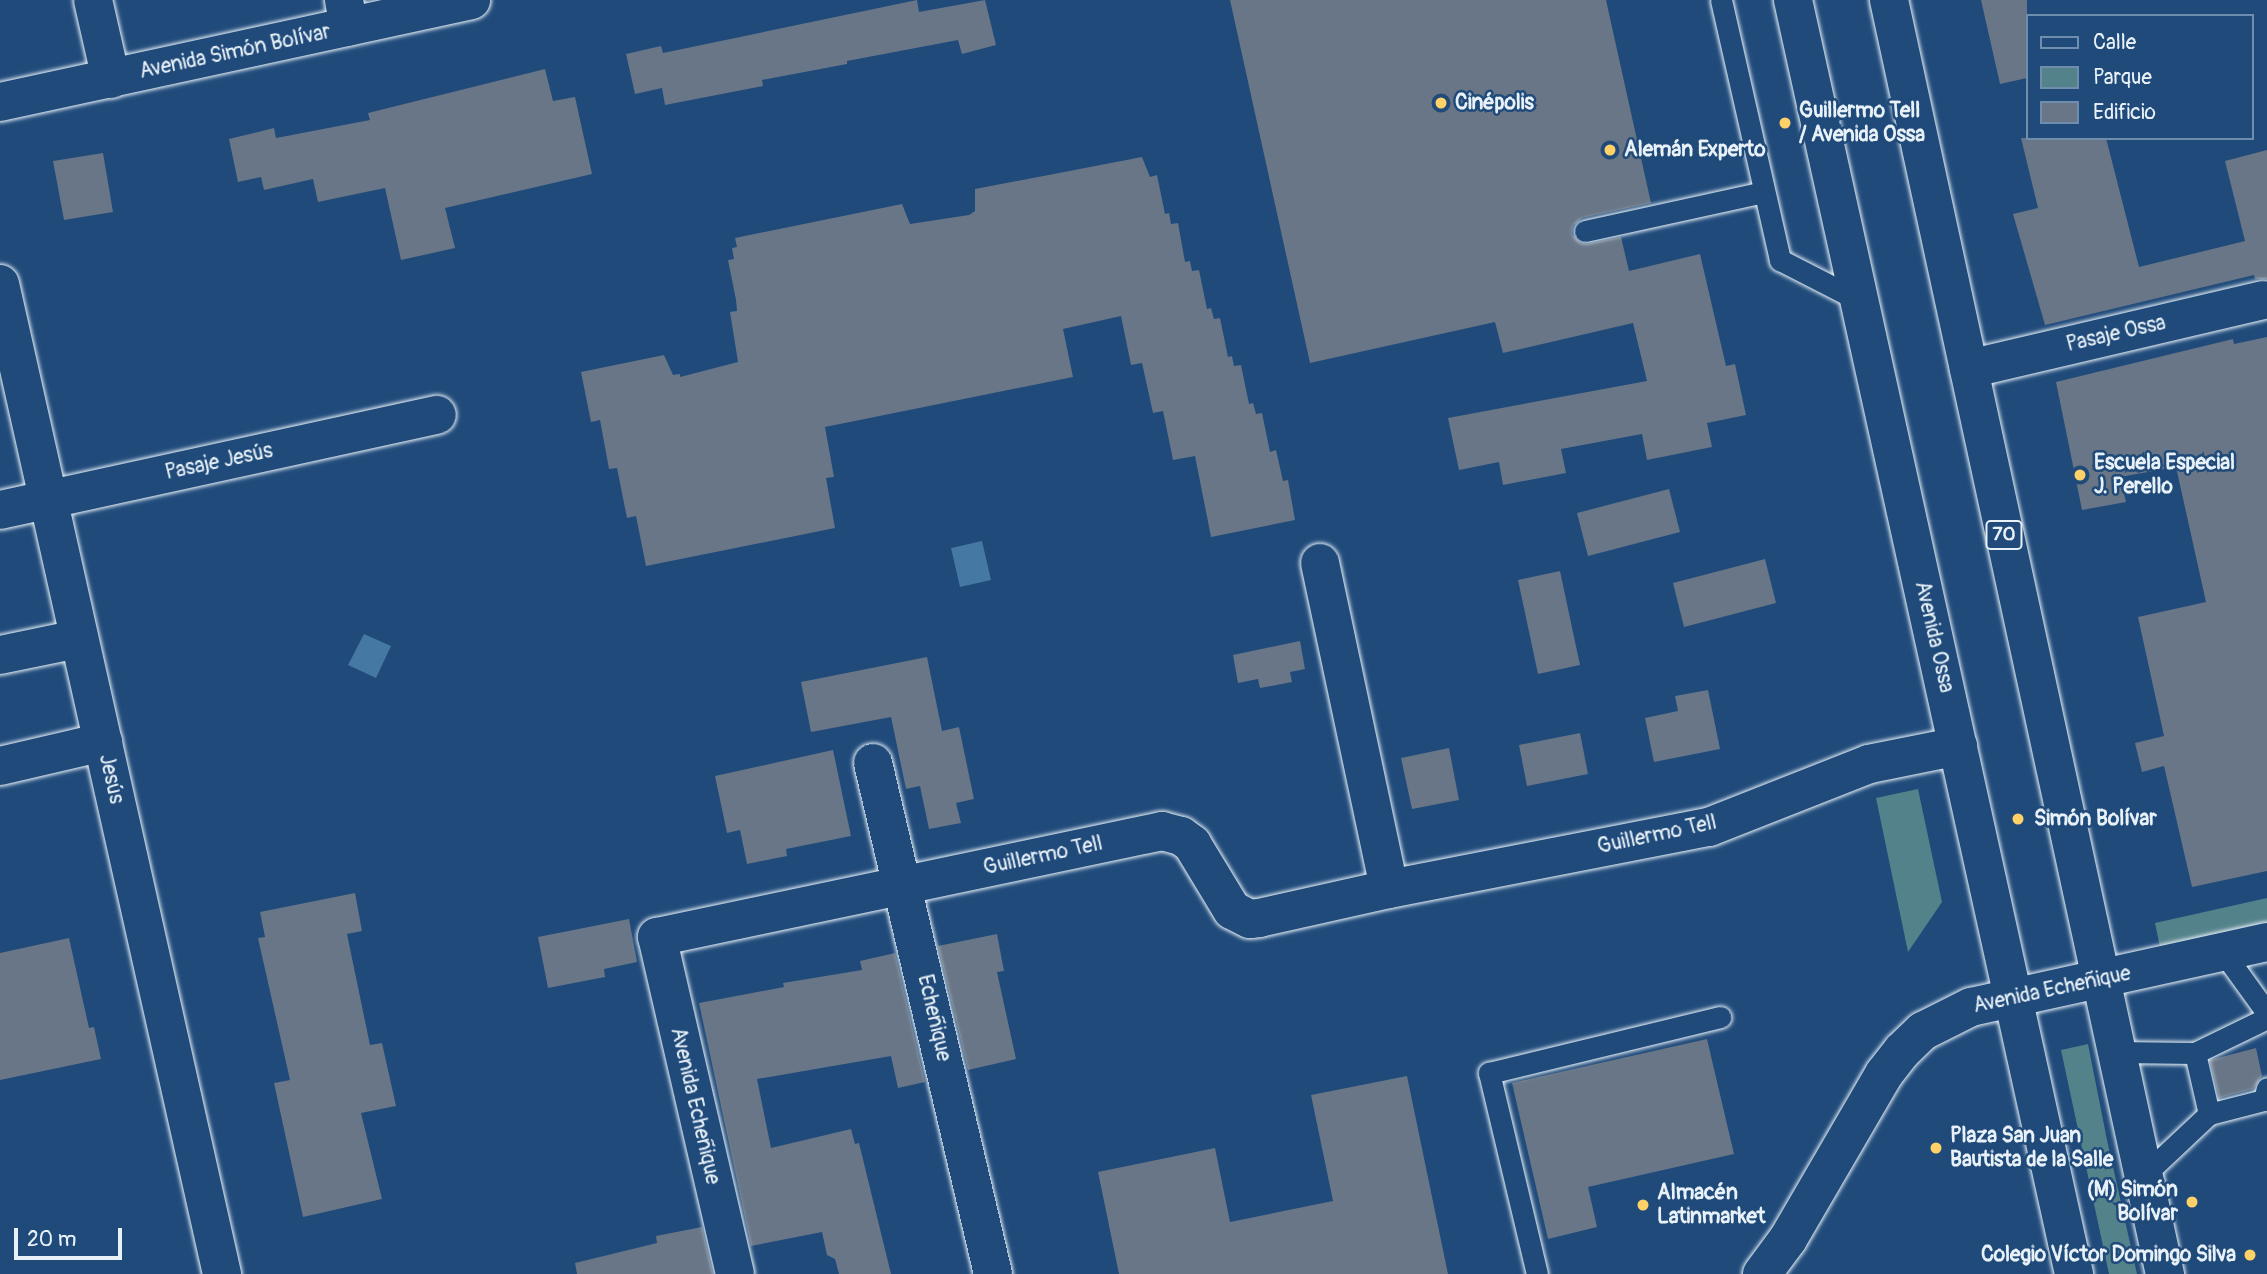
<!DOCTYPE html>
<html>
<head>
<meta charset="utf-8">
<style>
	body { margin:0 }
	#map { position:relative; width:2267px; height:1274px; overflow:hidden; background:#1f4a7a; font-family:Pangolin,sans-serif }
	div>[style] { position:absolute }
	.green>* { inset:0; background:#54828b }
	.water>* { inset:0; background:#4578a2 }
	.building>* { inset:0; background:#687687 }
	.roads { filter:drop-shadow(0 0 2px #e8f1f8) drop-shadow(0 0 2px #e8f1f8) }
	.service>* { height:21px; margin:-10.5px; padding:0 10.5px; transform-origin:10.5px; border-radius:10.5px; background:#1f4a7a }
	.minor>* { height:38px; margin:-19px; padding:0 19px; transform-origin:19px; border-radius:19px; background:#1f4a7a }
	.tertiary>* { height:38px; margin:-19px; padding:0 19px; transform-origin:19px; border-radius:19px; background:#1f4a7a }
	.primary>* { height:38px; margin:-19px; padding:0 19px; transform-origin:19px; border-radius:19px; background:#1f4a7a }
	.dots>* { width:19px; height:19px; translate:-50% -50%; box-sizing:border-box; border:4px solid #1f4a7a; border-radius:50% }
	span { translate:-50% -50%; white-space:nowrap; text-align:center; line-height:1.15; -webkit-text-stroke:5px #1f4a7a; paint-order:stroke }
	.shield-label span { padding:2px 5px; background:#1f4a7a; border:2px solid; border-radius:5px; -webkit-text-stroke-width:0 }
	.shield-label { font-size:19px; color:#e8f1f8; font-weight:700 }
	.street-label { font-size:21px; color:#e8f1f8 }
	.poi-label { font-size:21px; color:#e8f1f8; font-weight:700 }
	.left { translate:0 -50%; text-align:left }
	.right { translate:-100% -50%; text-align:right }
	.legend { position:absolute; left:2026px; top:14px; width:228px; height:126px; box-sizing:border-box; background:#1f4a7a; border:2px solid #6f8dac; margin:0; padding:9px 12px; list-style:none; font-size:21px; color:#e8f1f8 }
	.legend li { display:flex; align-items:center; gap:14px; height:35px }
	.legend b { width:35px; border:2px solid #6f8dac }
	.scale { position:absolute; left:14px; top:1228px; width:108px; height:32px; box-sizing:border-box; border:4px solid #e8f1f8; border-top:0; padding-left:9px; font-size:21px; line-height:24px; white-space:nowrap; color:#e8f1f8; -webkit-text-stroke:5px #1f4a7a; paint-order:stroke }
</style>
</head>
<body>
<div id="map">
	<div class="green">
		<div style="clip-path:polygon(1918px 789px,1942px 902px,1908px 952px,1876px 798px)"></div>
		<div style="clip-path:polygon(2267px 898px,2267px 924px,2160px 947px,2155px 923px)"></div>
		<div style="clip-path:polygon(2088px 1044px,2107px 1140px,2137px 1274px,2109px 1274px,2061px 1050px)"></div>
	</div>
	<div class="water">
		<div style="clip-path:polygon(982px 541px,991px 580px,960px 587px,951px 548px)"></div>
		<div style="clip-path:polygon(364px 634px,391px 646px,376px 678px,348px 665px)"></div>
	</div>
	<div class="building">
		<div style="clip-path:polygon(917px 0,919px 12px,985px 0,996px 45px,962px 54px,958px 40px,847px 61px,847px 64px,762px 80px,763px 86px,665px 105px,662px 88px,635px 94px,626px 54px,661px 46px,663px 53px)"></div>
		<div style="clip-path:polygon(1230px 0,1606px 0,1651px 203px,1582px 218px,1573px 226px,1572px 234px,1580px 243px,1587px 244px,1621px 237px,1629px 271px,1700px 254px,1726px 366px,1735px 364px,1746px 415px,1707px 423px,1712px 447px,1647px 460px,1642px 434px,1561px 449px,1566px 473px,1503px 485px,1499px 462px,1459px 470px,1448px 418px,1647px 381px,1633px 323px,1503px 353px,1495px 322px,1310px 363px)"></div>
		<div style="clip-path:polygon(1981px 0,2027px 0,2027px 78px,2000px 84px)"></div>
		<div style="clip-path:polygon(545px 69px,553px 101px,575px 97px,592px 174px,445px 208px,455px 248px,401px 260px,385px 188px,318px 202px,313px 179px,264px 190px,261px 177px,238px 182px,229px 139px,274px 128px,276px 138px,370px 120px,368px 113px)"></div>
		<div style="clip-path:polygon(2021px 138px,2106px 138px,2139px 267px,2245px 241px,2225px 161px,2267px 150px,2267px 279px,2255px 279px,2254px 275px,2045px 325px,2013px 214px,2038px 208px)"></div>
		<div style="clip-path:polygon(103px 153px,113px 212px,64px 220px,53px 161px)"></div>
		<div style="clip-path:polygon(1142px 157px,1150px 177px,1157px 175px,1165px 214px,1169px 213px,1171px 224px,1178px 223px,1185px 262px,1190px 261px,1192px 271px,1199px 270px,1207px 309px,1211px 308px,1214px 319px,1220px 318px,1228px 357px,1232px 356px,1234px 366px,1241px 365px,1249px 404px,1253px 403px,1256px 414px,1262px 413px,1270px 452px,1276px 450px,1283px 481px,1288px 480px,1295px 520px,1211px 537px,1195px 456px,1173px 460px,1163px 411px,1153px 413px,1142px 363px,1131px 365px,1121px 316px,1063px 329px,1073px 377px,825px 427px,834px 477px,826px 478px,835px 528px,646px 566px,636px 516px,627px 518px,617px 468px,609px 469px,600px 420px,591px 422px,581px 372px,664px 355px,673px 375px,680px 374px,680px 377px,738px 362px,730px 312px,737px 311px,736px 300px,728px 260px,734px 259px,732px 248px,737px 247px,735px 238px,902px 204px,910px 224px,969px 215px,975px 211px,975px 189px)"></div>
		<div style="clip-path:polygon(2267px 337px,2267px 871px,2192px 887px,2164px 766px,2142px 772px,2135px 743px,2164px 736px,2138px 617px,2206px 602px,2176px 467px,2120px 477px,2126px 502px,2082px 510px,2056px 382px,2233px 339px,2234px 344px)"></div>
		<div style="clip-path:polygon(1669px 489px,1680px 532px,1588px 556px,1577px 513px)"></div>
		<div style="clip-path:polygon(1765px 559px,1776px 603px,1684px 627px,1673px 583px)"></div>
		<div style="clip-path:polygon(1560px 571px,1580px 665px,1538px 674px,1518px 580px)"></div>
		<div style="clip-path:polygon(1300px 641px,1305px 669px,1290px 672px,1292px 682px,1260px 688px,1258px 679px,1238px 683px,1233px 655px)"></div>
		<div style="clip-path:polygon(927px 657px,942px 731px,959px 727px,974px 799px,956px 803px,961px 823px,929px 829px,920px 786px,906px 789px,891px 717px,811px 732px,801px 682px)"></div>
		<div style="clip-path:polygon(1708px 690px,1720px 749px,1654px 762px,1645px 718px,1678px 711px,1675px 696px)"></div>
		<div style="clip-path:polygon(1580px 733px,1588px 774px,1527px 786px,1519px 745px)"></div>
		<div style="clip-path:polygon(1449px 748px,1459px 800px,1412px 809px,1401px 758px)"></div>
		<div style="clip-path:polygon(833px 750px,851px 836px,786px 849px,787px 856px,747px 864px,740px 830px,727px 833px,715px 776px)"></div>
		<div style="clip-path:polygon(355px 893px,362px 931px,347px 934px,370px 1045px,382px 1043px,396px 1106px,361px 1113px,382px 1199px,303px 1217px,274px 1083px,290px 1080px,258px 938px,265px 937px,260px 912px)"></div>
		<div style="clip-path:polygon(629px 919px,637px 962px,604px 969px,605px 977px,548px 988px,538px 937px)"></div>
		<div style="clip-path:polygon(997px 934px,1004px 971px,997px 972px,1016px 1059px,968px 1070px,938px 946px)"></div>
		<div style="clip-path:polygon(69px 938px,89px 1028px,94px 1027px,101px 1059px,0 1080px,0 953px)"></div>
		<div style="clip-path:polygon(895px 953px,925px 1082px,898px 1088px,891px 1056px,757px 1079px,771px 1148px,851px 1129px,855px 1144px,859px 1143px,891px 1274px,839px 1274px,835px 1259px,827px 1255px,822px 1232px,751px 1246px,699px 1003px,784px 987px,783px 983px,862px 970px,860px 961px)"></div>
		<div style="clip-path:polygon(1707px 1039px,1734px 1154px,1588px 1187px,1597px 1227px,1548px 1239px,1512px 1083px)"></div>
		<div style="clip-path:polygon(2256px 1048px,2262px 1076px,2253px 1089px,2219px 1098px,2210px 1060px)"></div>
		<div style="clip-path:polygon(1407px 1076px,1448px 1274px,1119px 1274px,1098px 1172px,1215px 1148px,1230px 1222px,1333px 1201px,1311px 1095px)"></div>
		<div style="clip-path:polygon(702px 1227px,713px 1274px,577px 1274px,575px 1263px,657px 1243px,656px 1236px)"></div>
	</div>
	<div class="roads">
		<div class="service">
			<div style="left:1721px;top:0;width:267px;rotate:77.2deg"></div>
			<div style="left:1780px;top:260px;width:88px;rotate:27.1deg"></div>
			<div style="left:1585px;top:231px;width:183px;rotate:-12.3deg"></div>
			<div style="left:2223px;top:952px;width:75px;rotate:54.2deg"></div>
			<div style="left:2117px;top:1052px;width:78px;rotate:0.7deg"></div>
			<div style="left:2195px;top:1053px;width:80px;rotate:-25.9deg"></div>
			<div style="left:2195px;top:1053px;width:63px;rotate:77.1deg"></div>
			<div style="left:2143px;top:1176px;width:91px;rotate:-43.2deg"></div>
			<div style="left:2209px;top:1114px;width:57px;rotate:-14.3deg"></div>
			<div style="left:2264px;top:1100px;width:12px;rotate:-76deg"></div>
			<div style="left:1537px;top:1274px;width:207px;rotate:-103.4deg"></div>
			<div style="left:1489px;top:1073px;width:238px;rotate:-13.6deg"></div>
		</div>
		<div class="minor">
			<div style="left:93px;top:0;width:81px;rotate:77.2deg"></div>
			<div style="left:344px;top:0;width:27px;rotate:80deg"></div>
			<div style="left:0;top:284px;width:1015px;rotate:77.36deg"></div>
			<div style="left:1969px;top:369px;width:302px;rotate:-13.2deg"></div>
			<div style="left:0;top:510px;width:447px;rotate:-12.3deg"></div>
			<div style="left:1320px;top:563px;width:333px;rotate:78deg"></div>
			<div style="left:0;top:655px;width:80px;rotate:-11.6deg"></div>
			<div style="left:873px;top:763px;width:525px;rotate:76.78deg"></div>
			<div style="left:0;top:766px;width:106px;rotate:-13.1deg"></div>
			<div style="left:735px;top:1274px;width:346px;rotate:-103deg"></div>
			<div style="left:657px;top:937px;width:516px;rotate:-11.85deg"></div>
			<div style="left:1162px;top:831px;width:20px;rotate:15deg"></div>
			<div style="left:1181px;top:836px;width:14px;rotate:36deg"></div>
			<div style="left:1192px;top:844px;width:77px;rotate:58.8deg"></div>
			<div style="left:1232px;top:910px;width:20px;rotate:27deg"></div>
			<div style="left:1250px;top:919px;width:9px;rotate:-6deg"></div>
			<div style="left:1259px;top:918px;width:133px;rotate:-12.6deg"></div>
			<div style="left:1389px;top:889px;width:326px;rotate:-11deg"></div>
			<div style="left:1709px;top:827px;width:172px;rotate:-21.5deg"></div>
			<div style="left:1869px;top:764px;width:91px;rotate:-11.4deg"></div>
		</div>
		<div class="tertiary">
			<div style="left:0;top:102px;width:482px;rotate:-12.2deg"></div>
			<div style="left:1762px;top:1274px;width:44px;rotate:-53.4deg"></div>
			<div style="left:1788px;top:1239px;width:191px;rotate:-59.8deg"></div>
			<div style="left:1884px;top:1074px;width:29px;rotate:-52deg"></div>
			<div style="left:1902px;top:1051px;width:29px;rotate:-44deg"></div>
			<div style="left:1923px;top:1031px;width:54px;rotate:-26.6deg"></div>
			<div style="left:1971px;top:1007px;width:303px;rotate:-12.4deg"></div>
		</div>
		<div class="primary">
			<div style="left:1793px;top:0;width:1305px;rotate:77.56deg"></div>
			<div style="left:1889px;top:0;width:1304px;rotate:77.78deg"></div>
		</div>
	</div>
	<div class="dots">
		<div style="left:1441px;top:103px;background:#ffd166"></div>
		<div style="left:1785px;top:123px;background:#ffd166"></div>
		<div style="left:1610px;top:150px;background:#ffd166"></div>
		<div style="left:2080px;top:475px;background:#ffd166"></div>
		<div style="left:2018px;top:819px;background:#ffd166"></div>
		<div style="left:1936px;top:1148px;background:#ffd166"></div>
		<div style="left:2192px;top:1202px;background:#ffd166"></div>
		<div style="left:1643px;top:1205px;background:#ffd166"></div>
		<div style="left:2250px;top:1255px;background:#ffd166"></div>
	</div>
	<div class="shield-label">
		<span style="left:2004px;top:535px">70</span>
	</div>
	<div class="street-label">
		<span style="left:235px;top:52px;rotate:-12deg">Avenida Simón Bolívar</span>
		<span style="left:2116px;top:334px;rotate:-13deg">Pasaje Ossa</span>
		<span style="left:219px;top:462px;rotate:-12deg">Pasaje Jesús</span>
		<span style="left:1934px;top:637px;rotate:77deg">Avenida Ossa</span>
		<span style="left:111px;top:779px;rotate:77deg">Jesús</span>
		<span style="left:1657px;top:835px;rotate:-12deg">Guillermo Tell</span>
		<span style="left:1043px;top:856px;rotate:-12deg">Guillermo Tell</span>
		<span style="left:2052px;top:990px;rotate:-12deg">Avenida Echeñique</span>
		<span style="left:934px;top:1018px;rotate:77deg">Echeñique</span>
		<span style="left:695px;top:1106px;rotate:77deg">Avenida Echeñique</span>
	</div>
	<div class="poi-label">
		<span class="left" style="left:1455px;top:103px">Cinépolis</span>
		<span class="left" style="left:1799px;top:123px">Guillermo Tell<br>/ Avenida Ossa</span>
		<span class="left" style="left:1624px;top:150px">Alemán Experto</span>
		<span class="left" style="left:2094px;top:475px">Escuela Especial<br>J. Perello</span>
		<span class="left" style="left:2034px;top:819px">Simón Bolívar</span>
		<span class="left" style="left:1950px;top:1148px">Plaza San Juan<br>Bautista de la Salle</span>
		<span class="right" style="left:2178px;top:1202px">(M) Simón<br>Bolívar</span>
		<span class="left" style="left:1657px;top:1205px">Almacén<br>Latinmarket</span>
		<span class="right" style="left:2236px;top:1255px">Colegio Víctor Domingo Silva</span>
	</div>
	<ul class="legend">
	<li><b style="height:9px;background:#1f4a7a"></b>Calle</li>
	<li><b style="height:19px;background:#54828b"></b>Parque</li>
	<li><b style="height:19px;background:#687687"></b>Edificio</li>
	</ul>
	<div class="scale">20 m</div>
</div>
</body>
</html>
